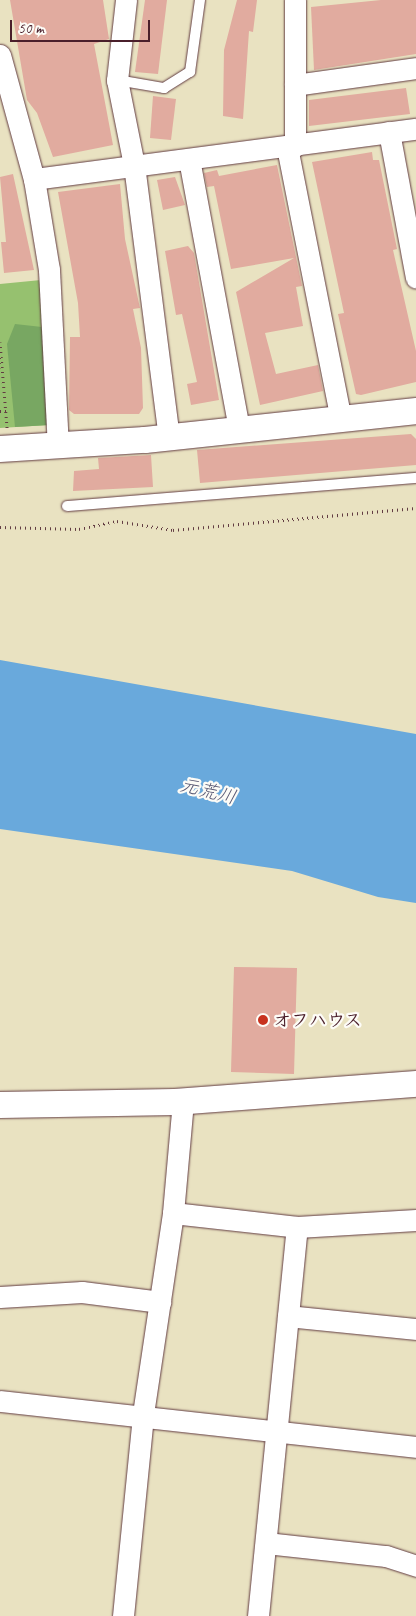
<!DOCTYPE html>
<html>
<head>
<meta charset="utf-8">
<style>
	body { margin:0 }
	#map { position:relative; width:416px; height:1616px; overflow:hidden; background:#e9e2c1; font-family:Caveat,"Klee One",sans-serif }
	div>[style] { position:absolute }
	.green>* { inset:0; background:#96c16f }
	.forest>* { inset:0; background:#78a762 }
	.water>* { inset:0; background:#69a9dc }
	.building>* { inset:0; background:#e1ab9f }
	.path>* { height:3px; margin-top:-1.5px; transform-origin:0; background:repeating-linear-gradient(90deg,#623c42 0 1px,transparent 0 5px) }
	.roads { filter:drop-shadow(0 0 1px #623c42) drop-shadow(0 0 1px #623c42) }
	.service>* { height:10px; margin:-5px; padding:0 5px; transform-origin:5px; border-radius:5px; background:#fff }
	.minor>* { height:21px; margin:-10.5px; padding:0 10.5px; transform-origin:10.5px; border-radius:10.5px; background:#fff }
	.tertiary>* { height:26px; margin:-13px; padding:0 13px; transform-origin:13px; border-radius:13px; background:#fff }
	.dots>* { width:14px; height:14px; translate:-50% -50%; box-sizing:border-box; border:2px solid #fdfcf7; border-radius:50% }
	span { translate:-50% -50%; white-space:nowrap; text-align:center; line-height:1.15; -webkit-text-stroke:4.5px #fdfcf7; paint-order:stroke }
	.poi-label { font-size:18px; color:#4a1f2b; font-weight:700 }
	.left { translate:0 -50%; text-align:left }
	.water-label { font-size:19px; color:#565672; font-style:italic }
	.scale { position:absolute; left:10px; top:20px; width:140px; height:22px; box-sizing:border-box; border:2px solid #4a1f2b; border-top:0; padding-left:6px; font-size:15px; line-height:18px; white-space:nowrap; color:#4a1f2b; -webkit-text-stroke:4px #fdfcf7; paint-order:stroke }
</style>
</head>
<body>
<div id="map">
	<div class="green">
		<div style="clip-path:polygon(41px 280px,49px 425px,0 428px,0 284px)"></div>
	</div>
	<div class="forest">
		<div style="clip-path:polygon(15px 324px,42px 327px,49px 425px,15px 427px,7px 344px)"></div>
	</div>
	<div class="water">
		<div style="clip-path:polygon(0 660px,416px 734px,416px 903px,378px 897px,292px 871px,0 829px)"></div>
	</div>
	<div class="building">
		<div style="clip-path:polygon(10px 0,103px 0,109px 39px,94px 44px,113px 145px,53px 157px,37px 113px,27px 100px)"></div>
		<div style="clip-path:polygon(145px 0,167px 0,158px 74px,135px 72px)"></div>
		<div style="clip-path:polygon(237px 0,257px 0,253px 32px,249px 31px,243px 119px,223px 116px,224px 50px)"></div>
		<div style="clip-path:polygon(381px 0,416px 0,416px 54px,314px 70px,311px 7px)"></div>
		<div style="clip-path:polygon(406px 88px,410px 114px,309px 126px,309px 100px)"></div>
		<div style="clip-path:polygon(153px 96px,176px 99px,171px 140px,150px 138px)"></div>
		<div style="clip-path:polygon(372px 152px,373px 160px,379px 160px,397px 249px,393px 250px,416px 351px,416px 382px,361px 395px,356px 394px,338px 314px,344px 313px,312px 162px)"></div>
		<div style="clip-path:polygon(277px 165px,302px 286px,296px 287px,303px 326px,265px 333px,276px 374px,318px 365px,323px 391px,260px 405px,236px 292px,294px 258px,231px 269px,214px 186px,207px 187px,204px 173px,217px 170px,219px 176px)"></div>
		<div style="clip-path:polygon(13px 174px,34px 270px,4px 273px,1px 242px,6px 242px,0 177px)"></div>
		<div style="clip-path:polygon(175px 177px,185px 205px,163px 210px,157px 180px)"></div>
		<div style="clip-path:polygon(120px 184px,125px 239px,140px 308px,133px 309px,141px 348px,143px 408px,139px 414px,74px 414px,69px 410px,70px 337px,80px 337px,78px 303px,58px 192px)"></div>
		<div style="clip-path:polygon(188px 246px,194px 253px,219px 400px,191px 405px,187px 384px,197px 382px,182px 314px,176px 315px,165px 251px)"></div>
		<div style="clip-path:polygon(411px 434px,416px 439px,416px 465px,200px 483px,197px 450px)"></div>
		<div style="clip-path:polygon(151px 455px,153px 487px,73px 491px,74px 471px,99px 469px,98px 458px)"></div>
		<div style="clip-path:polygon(234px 967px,297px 968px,294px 1074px,231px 1072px)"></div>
	</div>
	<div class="path">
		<div style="left:0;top:342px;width:86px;rotate:85.3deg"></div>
		<div style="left:0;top:411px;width:6px"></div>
		<div style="left:0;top:527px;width:79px;rotate:1.5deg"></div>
		<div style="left:79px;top:529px;width:39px;rotate:-12deg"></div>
		<div style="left:117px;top:521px;width:57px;rotate:9.1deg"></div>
		<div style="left:173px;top:530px;width:244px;rotate:-5.2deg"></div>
	</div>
	<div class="roads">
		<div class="service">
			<div style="left:117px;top:80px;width:48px;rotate:9.7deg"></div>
			<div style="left:164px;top:88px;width:31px;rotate:-32deg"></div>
			<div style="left:190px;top:72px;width:73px;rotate:-82.1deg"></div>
			<div style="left:67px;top:506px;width:350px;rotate:-4.6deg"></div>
		</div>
		<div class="minor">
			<div style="left:126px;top:0;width:81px;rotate:96.4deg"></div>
			<div style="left:117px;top:80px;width:87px;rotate:78.7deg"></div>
			<div style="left:134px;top:165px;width:274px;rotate:82.7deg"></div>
			<div style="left:295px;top:0;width:146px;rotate:90deg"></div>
			<div style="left:0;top:55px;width:129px;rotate:74.7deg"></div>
			<div style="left:34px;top:179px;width:92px;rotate:80.6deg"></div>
			<div style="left:49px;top:270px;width:176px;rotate:87.1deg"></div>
			<div style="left:295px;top:85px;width:122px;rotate:-8deg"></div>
			<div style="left:389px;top:132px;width:148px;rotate:79.5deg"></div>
			<div style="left:287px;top:147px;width:277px;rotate:78.8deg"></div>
			<div style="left:189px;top:159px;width:276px;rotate:79.5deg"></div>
			<div style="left:34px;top:179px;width:385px;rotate:-7.5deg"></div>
			<div style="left:173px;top:1213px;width:125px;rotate:6.4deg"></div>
			<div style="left:297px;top:1227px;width:119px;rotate:-3.4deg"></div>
			<div style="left:0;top:1297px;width:82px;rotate:-3.5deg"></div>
			<div style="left:82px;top:1292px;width:79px;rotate:7.3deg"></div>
			<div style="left:288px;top:1316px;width:129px;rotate:5.8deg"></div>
			<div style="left:0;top:1401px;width:419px;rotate:6.3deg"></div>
			<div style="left:266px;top:1543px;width:121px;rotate:6.2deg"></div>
			<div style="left:386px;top:1556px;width:32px;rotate:18deg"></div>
			<div style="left:123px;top:1616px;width:203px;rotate:-84.3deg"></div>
			<div style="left:143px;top:1414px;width:203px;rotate:-81.5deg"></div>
			<div style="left:173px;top:1213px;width:112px;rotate:-84.9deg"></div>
			<div style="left:258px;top:1616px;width:391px;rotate:-84.3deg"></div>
		</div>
		<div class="tertiary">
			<div style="left:0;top:449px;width:145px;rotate:-3.6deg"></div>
			<div style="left:145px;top:440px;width:273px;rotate:-6.1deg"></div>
			<div style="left:0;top:1105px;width:175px;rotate:-1deg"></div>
			<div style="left:175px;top:1102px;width:242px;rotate:-4.3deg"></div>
		</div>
	</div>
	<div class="dots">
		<div style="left:263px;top:1020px;background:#c8321e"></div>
	</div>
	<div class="poi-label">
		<span class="left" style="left:273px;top:1020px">オフハウス</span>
	</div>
	<div class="water-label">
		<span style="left:208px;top:792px;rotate:14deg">元荒川</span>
	</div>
	<div class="scale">50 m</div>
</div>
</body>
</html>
